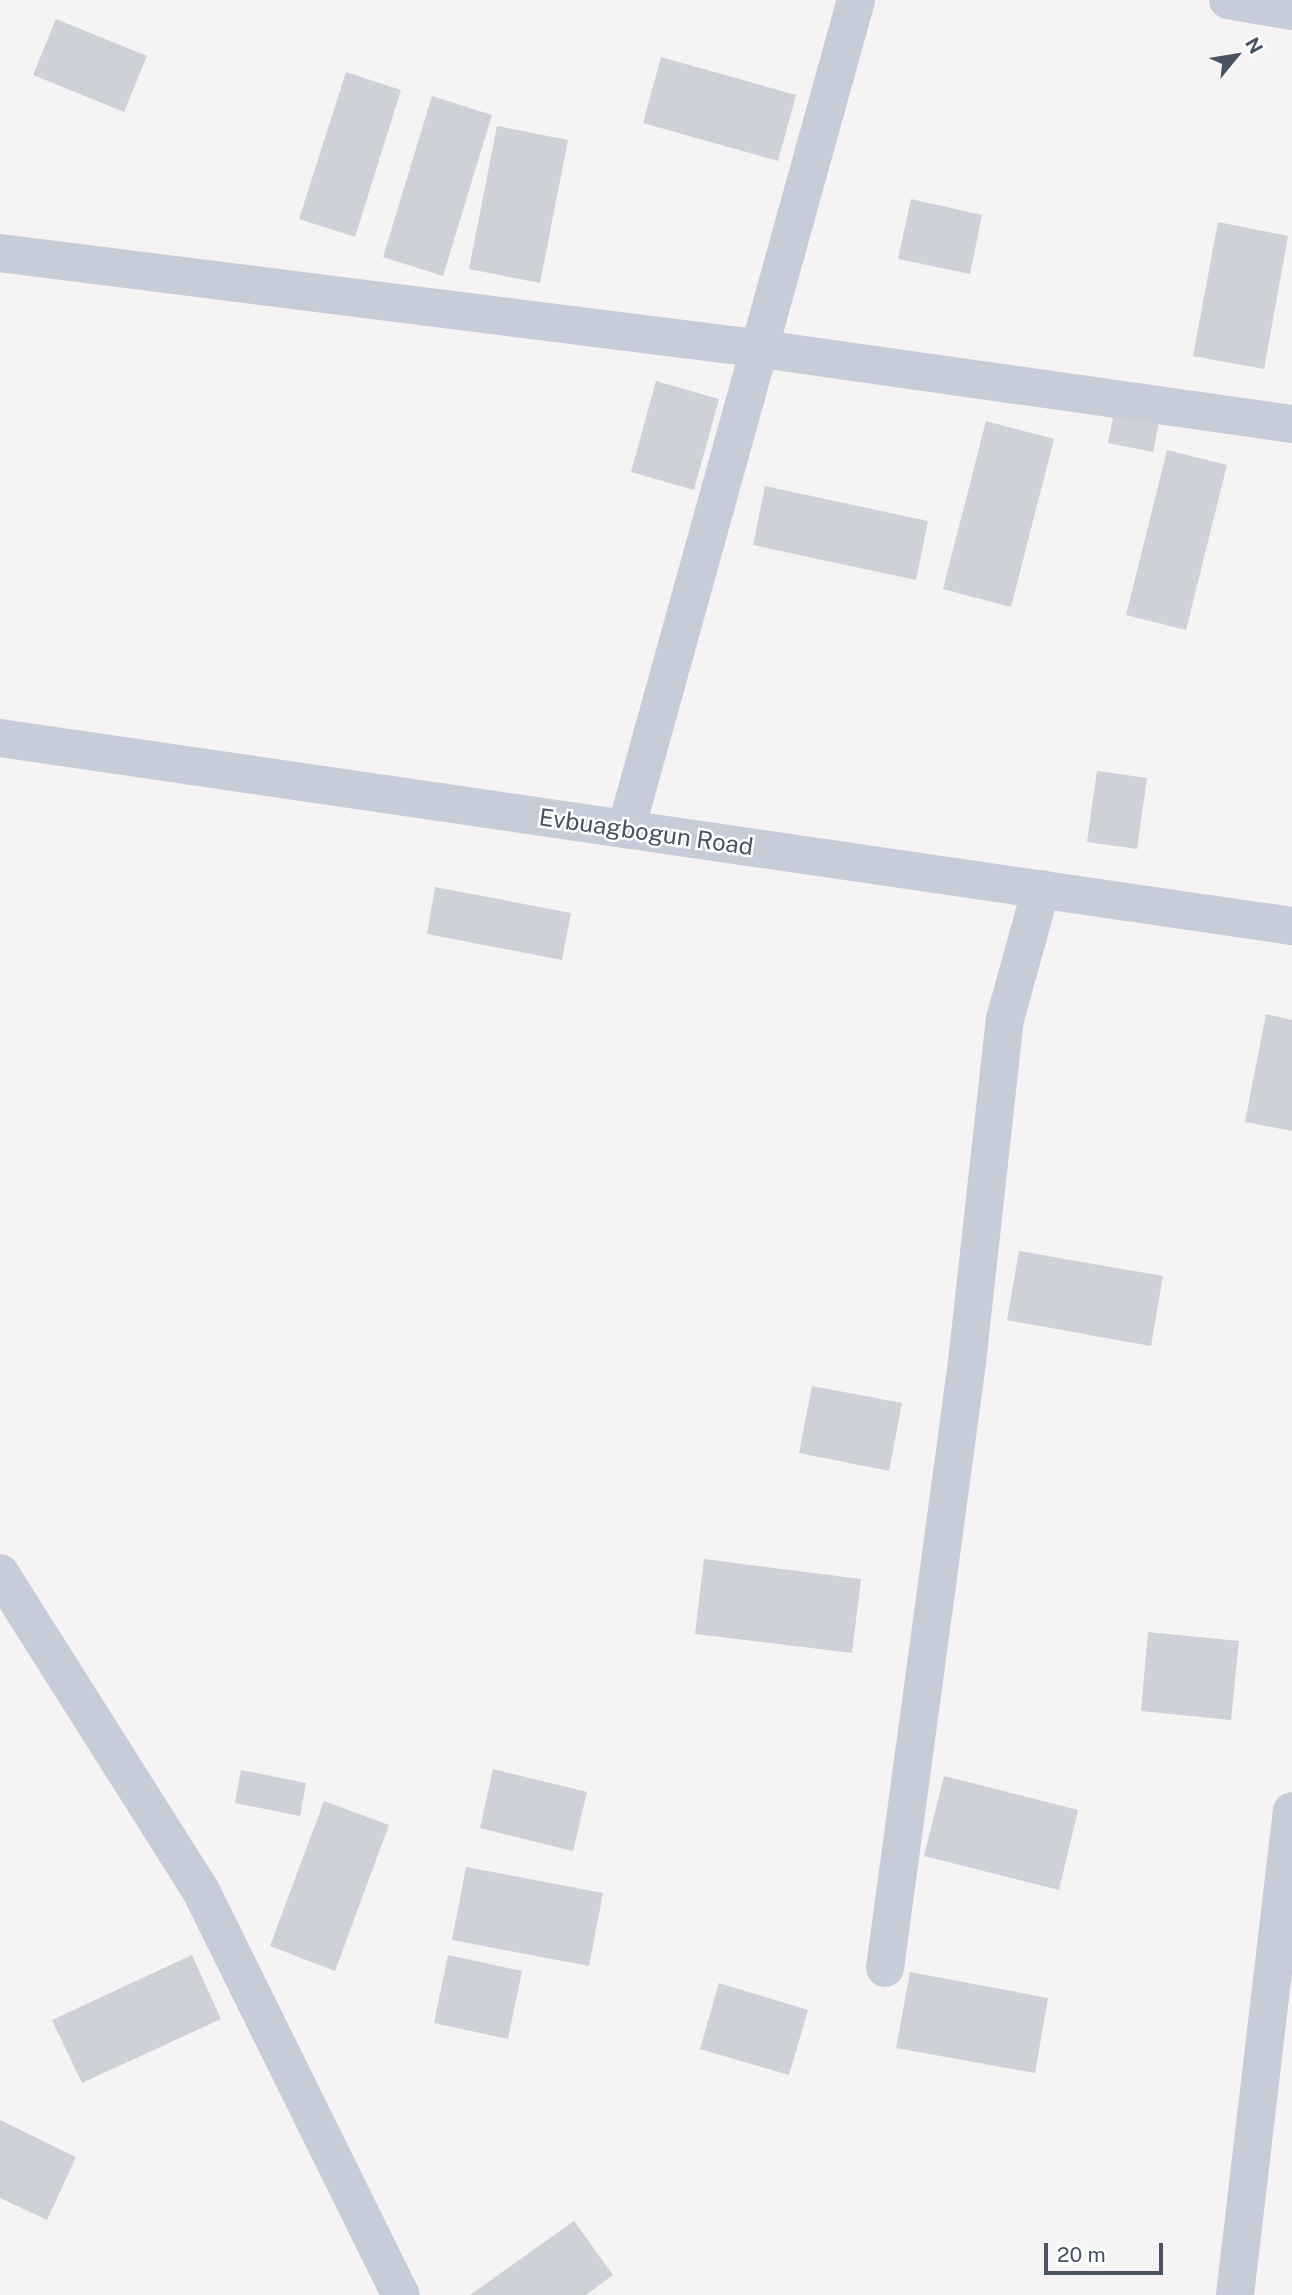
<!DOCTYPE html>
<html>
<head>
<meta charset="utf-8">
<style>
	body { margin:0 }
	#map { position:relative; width:1292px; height:2295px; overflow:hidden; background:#f5f3f3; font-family:"Public Sans",sans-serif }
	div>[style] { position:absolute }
	.building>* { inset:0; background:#ced1d8 }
	.minor>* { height:38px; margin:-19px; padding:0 19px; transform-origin:19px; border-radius:19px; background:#c6ccd8 }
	span { translate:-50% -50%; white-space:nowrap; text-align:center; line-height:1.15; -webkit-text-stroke:5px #fff; paint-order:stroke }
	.street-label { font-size:24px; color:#485262 }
	.north { position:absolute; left:1201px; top:21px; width:70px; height:70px; -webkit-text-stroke:5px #fff; paint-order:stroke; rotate:60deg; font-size:19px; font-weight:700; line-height:28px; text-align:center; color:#485262 }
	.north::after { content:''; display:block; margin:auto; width:24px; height:32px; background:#485262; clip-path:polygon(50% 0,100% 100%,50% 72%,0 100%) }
	.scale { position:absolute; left:1044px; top:2243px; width:119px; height:32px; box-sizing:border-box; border:4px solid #485262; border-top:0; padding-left:9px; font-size:21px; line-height:24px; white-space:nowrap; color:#485262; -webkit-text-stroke:5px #fff; paint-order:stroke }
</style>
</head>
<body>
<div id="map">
	<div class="building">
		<div style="clip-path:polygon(56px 19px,147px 56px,124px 112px,33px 75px)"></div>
		<div style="clip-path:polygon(661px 57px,796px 95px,778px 161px,643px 123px)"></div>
		<div style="clip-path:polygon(346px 72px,401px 90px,355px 237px,299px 219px)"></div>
		<div style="clip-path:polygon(432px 96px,492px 115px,443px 276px,383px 257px)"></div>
		<div style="clip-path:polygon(497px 126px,568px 140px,540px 283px,469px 269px)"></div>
		<div style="clip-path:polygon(911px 199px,982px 215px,970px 274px,898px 259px)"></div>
		<div style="clip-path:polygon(1218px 222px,1288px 236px,1264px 369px,1193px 356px)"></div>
		<div style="clip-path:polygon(656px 381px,719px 399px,694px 490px,631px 472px)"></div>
		<div style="clip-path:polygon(1114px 413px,1159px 422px,1153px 452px,1108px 443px)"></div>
		<div style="clip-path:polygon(986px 421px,1054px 439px,1011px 607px,943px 589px)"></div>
		<div style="clip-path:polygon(1167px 450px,1227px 465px,1186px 630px,1126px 615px)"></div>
		<div style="clip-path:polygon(765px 486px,928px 521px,916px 580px,753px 545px)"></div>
		<div style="clip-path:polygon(1097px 771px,1147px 778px,1137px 849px,1087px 842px)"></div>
		<div style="clip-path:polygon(435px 887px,571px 913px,562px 960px,427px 934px)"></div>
		<div style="clip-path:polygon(1266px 1014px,1292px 1020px,1292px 1131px,1245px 1122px)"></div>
		<div style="clip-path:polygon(1019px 1251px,1163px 1276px,1151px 1346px,1007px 1320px)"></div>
		<div style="clip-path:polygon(812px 1386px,902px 1403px,889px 1471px,799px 1453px)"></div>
		<div style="clip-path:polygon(704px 1559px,861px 1579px,852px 1653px,695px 1634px)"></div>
		<div style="clip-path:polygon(1148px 1632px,1239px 1641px,1231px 1720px,1141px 1711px)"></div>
		<div style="clip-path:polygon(493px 1769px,587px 1792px,573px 1851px,480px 1828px)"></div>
		<div style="clip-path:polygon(241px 1770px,306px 1783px,300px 1816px,235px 1803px)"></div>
		<div style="clip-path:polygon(944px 1776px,1078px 1810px,1059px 1890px,924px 1856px)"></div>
		<div style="clip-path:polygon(324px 1801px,389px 1825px,335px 1971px,270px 1946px)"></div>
		<div style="clip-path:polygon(466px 1867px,603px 1893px,589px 1966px,452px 1940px)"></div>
		<div style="clip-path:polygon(192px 1955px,221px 2019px,82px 2083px,52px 2020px)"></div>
		<div style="clip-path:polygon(448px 1955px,522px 1971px,508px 2039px,434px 2023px)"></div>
		<div style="clip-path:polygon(910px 1972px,1048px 1998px,1035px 2073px,896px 2048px)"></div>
		<div style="clip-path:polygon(719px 1983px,808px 2010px,789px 2075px,700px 2049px)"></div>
		<div style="clip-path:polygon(0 2120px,76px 2157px,47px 2220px,0 2198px)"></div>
		<div style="clip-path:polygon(574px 2221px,613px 2275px,586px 2295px,470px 2295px)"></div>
	</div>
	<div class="minor">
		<div style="left:1228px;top:0;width:65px;rotate:9.8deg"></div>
		<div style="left:0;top:253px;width:768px;rotate:7.18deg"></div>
		<div style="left:762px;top:349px;width:535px;rotate:8.05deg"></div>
		<div style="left:0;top:738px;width:1306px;rotate:8.28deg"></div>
		<div style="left:626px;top:829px;width:860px;rotate:-74.49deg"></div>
		<div style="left:0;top:1573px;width:376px;rotate:57.7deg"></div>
		<div style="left:201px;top:1891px;width:451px;rotate:63.7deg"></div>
		<div style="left:885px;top:1968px;width:612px;rotate:-82.29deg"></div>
		<div style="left:967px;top:1362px;width:345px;rotate:-83.7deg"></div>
		<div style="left:1005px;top:1019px;width:135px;rotate:-74.5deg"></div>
		<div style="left:1235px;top:2295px;width:487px;rotate:-83.3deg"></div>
	</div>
	<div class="street-label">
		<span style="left:646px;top:832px;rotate:8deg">Evbuagbogun Road</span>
	</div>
	<div class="north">N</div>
	<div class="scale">20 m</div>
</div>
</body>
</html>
